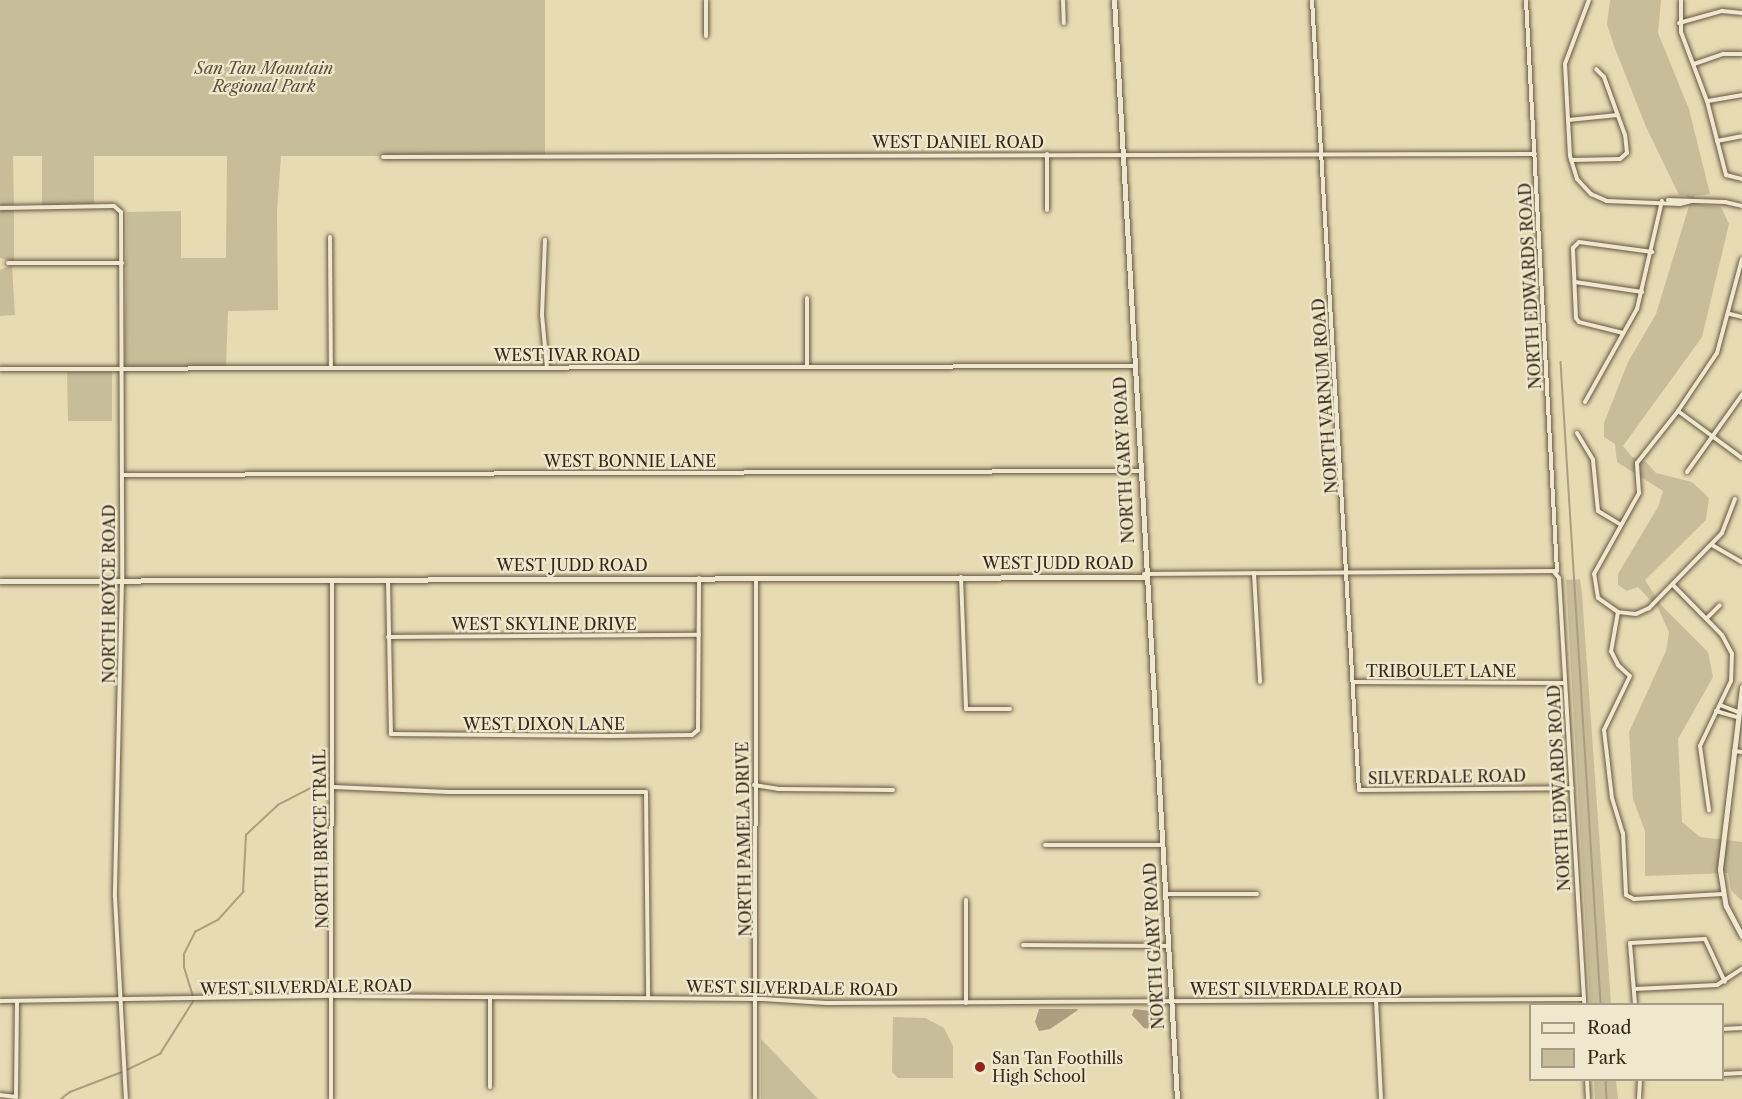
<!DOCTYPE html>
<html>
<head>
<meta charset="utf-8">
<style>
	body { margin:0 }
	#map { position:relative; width:1742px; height:1099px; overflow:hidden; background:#e6dbb3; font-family:"Libre Caslon Text",serif }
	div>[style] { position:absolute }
	.green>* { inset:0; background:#c8bd99 }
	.water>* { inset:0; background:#ab9e7f }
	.stream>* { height:1.5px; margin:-0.75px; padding:0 0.75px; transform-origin:0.75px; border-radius:0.75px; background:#ab9e7f }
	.roads { filter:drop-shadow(0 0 2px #645540) drop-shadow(0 0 2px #645540) }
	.minor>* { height:4px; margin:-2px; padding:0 2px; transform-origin:2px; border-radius:2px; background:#efe8ce }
	.tertiary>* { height:5px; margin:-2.5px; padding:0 2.5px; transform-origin:2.5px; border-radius:2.5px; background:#efe8ce }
	.dots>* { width:16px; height:16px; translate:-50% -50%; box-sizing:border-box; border:3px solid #efe8ce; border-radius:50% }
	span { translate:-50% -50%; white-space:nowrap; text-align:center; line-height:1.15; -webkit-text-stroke:4.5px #efe8ce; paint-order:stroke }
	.park-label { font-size:16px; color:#5c4d39; font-style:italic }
	.street-label { font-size:16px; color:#382819 }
	.poi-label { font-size:16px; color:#382819 }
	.left { translate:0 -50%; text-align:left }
	.legend { position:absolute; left:1529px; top:1003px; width:195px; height:78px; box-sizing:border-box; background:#efe8ce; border:2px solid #a69b86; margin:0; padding:8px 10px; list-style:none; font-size:18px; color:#382819 }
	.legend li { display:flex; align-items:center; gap:12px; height:30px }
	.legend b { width:30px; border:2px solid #a69b86 }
</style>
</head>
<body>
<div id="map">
	<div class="green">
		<div style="clip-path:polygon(0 0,545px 0,545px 156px,281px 156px,277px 212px,278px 310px,228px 311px,226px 366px,125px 366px,127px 212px,181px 211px,181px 258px,226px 258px,227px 156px,94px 156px,94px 205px,42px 206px,42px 156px,13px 156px,14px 205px,0 205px)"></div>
		<div style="clip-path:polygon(1610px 0,1661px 0,1658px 33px,1689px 109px,1710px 194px,1695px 196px,1695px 204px,1721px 207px,1729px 224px,1702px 337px,1623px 446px,1632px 457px,1646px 462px,1656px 473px,1692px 482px,1709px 498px,1706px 520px,1645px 580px,1661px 605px,1708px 652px,1713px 677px,1678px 739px,1682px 822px,1700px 837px,1742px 842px,1742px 901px,1731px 890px,1728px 873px,1645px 876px,1645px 831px,1633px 799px,1629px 732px,1666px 651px,1669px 632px,1658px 608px,1638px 587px,1627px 591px,1618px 585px,1618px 574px,1658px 507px,1663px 491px,1617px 462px,1615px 444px,1604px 437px,1604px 423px,1628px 362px,1656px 314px,1689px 206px,1687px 196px,1679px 195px,1646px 127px,1614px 46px,1607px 24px)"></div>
		<div style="clip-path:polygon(0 210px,14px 210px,14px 262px,0 258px)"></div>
		<div style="clip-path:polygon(12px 265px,15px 315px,0 316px,0 270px)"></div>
		<div style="clip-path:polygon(67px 372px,112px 372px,112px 421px,68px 421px)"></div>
		<div style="clip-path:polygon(1580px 579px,1582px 594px,1611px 1004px,1590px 1004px,1566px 580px)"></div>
		<div style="clip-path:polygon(893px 1017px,925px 1018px,944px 1028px,953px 1046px,953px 1078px,898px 1078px,892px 1072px)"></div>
		<div style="clip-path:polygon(761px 1039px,818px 1099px,761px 1099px)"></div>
		<div style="clip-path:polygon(1594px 1080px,1616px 1080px,1618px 1099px,1595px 1099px)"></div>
	</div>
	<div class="water">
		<div style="clip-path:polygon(1039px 1009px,1077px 1009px,1078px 1010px,1050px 1029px,1039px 1031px,1035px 1022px)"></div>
		<div style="clip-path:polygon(1134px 1009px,1161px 1012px,1162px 1030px,1144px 1028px,1132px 1015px)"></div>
	</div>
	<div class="stream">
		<div style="left:1561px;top:362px;width:643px;rotate:86.43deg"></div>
		<div style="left:127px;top:1070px;width:37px;rotate:-26deg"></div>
		<div style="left:160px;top:1054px;width:64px;rotate:-57.8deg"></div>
		<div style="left:194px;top:1000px;width:34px;rotate:-107deg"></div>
		<div style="left:184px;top:968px;width:14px;rotate:-90deg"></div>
		<div style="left:184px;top:954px;width:25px;rotate:-63deg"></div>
		<div style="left:195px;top:932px;width:26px;rotate:-28deg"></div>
		<div style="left:218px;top:920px;width:38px;rotate:-48deg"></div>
		<div style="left:243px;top:892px;width:57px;rotate:-87deg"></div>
		<div style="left:246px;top:835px;width:44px;rotate:-43.2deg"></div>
		<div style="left:278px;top:805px;width:59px;rotate:-27.4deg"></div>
		<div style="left:1606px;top:1080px;width:19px;rotate:87deg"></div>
		<div style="left:61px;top:1099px;width:11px;rotate:-38deg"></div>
		<div style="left:70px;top:1092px;width:56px;rotate:-21deg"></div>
	</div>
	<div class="roads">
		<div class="minor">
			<div style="left:1063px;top:0;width:23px;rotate:88deg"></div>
			<div style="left:1312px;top:0;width:791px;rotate:86.6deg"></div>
			<div style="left:1359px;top:790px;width:213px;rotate:-0.5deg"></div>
			<div style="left:1589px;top:0;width:68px;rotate:110.6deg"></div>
			<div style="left:1565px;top:64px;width:92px;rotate:86.9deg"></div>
			<div style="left:1570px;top:156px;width:24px;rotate:73deg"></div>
			<div style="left:1577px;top:179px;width:21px;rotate:47deg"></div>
			<div style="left:1591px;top:194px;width:17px;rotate:24deg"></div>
			<div style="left:1607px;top:201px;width:73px;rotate:2.4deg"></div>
			<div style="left:1680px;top:204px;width:12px;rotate:-14deg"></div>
			<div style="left:1681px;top:0;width:32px;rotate:90deg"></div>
			<div style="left:1681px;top:32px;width:74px;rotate:69.4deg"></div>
			<div style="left:1707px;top:101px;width:76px;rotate:75.6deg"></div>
			<div style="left:1726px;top:175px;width:16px;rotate:14deg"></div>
			<div style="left:1679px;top:23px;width:45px;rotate:-15.6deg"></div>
			<div style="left:1722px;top:11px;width:20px;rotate:6deg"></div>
			<div style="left:706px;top:36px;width:36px;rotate:-90deg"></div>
			<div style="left:1694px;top:64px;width:31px;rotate:-19deg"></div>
			<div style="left:1723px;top:54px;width:19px"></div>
			<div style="left:1708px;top:101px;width:35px;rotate:-10deg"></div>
			<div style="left:1568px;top:120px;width:50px;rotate:-5.7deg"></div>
			<div style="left:1717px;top:141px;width:25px;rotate:-11deg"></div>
			<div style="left:383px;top:157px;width:1152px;rotate:-0.15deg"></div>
			<div style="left:1571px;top:160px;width:49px;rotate:-1.2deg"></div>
			<div style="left:1620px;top:159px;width:9px;rotate:-41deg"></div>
			<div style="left:1627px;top:153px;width:18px;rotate:-96deg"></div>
			<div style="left:1625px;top:135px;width:62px;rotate:-109.9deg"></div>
			<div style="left:1604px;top:77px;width:11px;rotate:-135deg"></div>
			<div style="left:1668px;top:200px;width:57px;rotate:2deg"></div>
			<div style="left:1725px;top:202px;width:17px;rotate:13deg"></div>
			<div style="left:0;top:208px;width:114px;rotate:-1deg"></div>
			<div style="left:114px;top:206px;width:9px;rotate:41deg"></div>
			<div style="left:121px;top:212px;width:369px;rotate:89.8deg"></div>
			<div style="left:122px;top:581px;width:316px;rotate:91.3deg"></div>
			<div style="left:115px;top:897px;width:202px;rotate:86.9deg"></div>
			<div style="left:1047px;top:210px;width:56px;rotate:-90deg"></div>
			<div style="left:330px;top:237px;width:131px;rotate:89.6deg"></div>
			<div style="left:545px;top:240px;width:75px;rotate:92.3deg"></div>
			<div style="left:542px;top:315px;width:53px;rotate:84.6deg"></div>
			<div style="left:8px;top:263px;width:114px"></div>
			<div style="left:1575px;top:282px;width:68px;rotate:8.5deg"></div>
			<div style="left:807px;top:298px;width:69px;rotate:90deg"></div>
			<div style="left:1730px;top:314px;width:12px;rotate:14deg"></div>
			<div style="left:1623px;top:333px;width:45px;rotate:-166deg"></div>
			<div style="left:1579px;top:322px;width:5px;rotate:-127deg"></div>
			<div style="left:1576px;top:318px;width:70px;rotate:-92.5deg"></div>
			<div style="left:1573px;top:248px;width:8px;rotate:-45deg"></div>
			<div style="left:1579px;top:242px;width:74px;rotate:7.8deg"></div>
			<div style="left:0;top:369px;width:1133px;rotate:-0.15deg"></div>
			<div style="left:1585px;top:402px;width:107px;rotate:-60.8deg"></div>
			<div style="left:1637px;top:309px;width:111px;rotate:-77deg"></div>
			<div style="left:1678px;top:411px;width:79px;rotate:36.3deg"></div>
			<div style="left:1577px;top:433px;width:31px;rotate:59deg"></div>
			<div style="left:1593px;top:460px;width:51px;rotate:84.4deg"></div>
			<div style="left:1598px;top:511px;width:27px;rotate:31deg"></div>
			<div style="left:1687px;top:472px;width:95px;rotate:-54.5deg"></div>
			<div style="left:122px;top:475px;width:1016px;rotate:-0.23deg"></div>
			<div style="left:1735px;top:499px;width:36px;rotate:111deg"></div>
			<div style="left:1722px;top:533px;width:105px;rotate:134.2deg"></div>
			<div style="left:1649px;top:608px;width:14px;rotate:155deg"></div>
			<div style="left:1636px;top:614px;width:18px;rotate:-174deg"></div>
			<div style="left:1618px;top:612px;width:24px;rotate:-145deg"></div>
			<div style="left:1598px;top:598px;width:24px;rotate:-99deg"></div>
			<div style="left:1594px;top:574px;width:93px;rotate:-60.9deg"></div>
			<div style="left:1639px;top:493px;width:30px;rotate:-94deg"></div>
			<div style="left:1637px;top:463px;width:66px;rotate:-51.7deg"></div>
			<div style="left:1678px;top:411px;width:70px;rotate:-56.1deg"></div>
			<div style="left:1717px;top:353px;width:97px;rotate:-75.1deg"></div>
			<div style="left:1712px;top:545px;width:34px;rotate:30deg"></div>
			<div style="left:1554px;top:572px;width:8px;rotate:50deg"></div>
			<div style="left:1559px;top:578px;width:427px;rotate:86.6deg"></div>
			<div style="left:1254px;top:573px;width:109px;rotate:86.8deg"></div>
			<div style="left:1144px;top:574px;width:413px;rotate:-0.4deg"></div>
			<div style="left:1557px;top:571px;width:572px;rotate:-93.11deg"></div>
			<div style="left:961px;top:577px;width:132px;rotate:87.8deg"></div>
			<div style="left:966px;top:709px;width:44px"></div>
			<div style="left:388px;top:580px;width:154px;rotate:88.9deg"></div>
			<div style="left:391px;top:734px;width:220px;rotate:0.5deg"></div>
			<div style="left:611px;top:736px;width:81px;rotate:-0.7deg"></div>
			<div style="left:692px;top:735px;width:8px;rotate:-40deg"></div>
			<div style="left:698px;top:730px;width:152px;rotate:-89.6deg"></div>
			<div style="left:1673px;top:585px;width:70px;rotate:45.6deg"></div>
			<div style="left:1722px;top:635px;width:21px;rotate:62deg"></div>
			<div style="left:1732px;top:654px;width:27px;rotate:92deg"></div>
			<div style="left:1731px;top:681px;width:72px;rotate:115.5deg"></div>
			<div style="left:1700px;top:746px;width:65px;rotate:82deg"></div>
			<div style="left:1618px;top:612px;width:40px;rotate:100deg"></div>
			<div style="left:1611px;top:651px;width:16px;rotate:63deg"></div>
			<div style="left:1618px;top:665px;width:16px;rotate:43deg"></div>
			<div style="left:1630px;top:676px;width:60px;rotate:115.7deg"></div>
			<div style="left:1604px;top:730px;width:68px;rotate:83.3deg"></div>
			<div style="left:1612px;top:798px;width:37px;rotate:73deg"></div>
			<div style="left:1623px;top:833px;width:62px;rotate:87.2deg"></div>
			<div style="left:1626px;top:895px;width:9px;rotate:27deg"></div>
			<div style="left:1634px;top:899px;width:89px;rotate:-3.2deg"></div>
			<div style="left:1707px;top:618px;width:18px;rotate:-45deg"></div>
			<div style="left:388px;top:637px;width:311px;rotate:-0.4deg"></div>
			<div style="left:1354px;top:682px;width:211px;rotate:0.3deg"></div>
			<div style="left:1720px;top:705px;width:19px;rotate:21deg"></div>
			<div style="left:1716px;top:711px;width:22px;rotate:16deg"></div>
			<div style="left:1734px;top:751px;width:8px;rotate:7deg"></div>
			<div style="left:754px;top:785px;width:24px;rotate:9deg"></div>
			<div style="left:778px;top:789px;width:115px;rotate:0.5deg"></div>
			<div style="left:333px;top:787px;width:116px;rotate:2.5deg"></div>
			<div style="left:449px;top:792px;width:197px"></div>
			<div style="left:646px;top:792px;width:206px;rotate:89.4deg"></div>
			<div style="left:1045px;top:845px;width:117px"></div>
			<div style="left:1165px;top:894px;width:92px"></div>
			<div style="left:1023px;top:945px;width:145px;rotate:0.4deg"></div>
			<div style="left:1634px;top:989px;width:83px;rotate:-2.8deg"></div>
			<div style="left:1717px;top:985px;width:30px;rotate:-33deg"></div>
			<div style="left:490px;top:997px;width:90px;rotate:90deg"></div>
			<div style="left:1376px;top:1000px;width:99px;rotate:87.1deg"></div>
			<div style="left:0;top:1001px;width:336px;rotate:-0.9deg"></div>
			<div style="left:336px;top:996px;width:427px;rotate:0.4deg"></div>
			<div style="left:763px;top:999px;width:63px;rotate:3.6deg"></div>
			<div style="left:826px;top:1003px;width:758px;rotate:-0.3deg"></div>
			<div style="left:966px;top:1003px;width:103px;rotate:-90deg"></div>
			<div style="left:1635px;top:1004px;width:61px;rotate:-94.7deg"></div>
			<div style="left:1630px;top:943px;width:75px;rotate:-3.1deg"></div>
			<div style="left:1705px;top:939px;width:47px;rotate:65.1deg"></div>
			<div style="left:1722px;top:1029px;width:20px;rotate:-3deg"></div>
			<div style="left:1722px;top:1074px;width:20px;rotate:-3deg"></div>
			<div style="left:1587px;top:1080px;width:19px;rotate:87deg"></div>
			<div style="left:0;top:1095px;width:16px;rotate:7deg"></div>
			<div style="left:16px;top:1097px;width:96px;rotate:-89.4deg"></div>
			<div style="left:331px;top:1099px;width:519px;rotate:-89.89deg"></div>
			<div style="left:755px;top:1099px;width:521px;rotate:-89.89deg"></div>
			<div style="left:1639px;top:1099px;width:19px;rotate:-87deg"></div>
		</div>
		<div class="tertiary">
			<div style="left:1114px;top:0;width:1101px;rotate:86.72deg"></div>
			<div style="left:0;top:581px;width:1144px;rotate:-0.2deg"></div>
			<div style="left:1742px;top:687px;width:184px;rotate:96.9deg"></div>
			<div style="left:1720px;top:870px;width:36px;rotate:81deg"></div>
			<div style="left:1726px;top:906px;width:34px;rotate:62deg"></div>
		</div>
	</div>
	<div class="dots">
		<div style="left:980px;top:1067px;background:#8f2418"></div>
	</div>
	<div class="park-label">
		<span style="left:264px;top:77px">San Tan Mountain<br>Regional Park</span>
	</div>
	<div class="street-label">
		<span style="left:958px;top:142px">WEST DANIEL ROAD</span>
		<span style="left:1530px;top:286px;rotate:-93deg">NORTH EDWARDS ROAD</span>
		<span style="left:567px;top:355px">WEST IVAR ROAD</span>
		<span style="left:1325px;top:396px;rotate:-94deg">NORTH VARNUM ROAD</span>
		<span style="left:1124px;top:460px;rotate:-93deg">NORTH GARY ROAD</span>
		<span style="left:630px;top:461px">WEST BONNIE LANE</span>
		<span style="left:1058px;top:563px">WEST JUDD ROAD</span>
		<span style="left:572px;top:565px">WEST JUDD ROAD</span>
		<span style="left:109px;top:594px;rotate:-90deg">NORTH ROYCE ROAD</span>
		<span style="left:544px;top:624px">WEST SKYLINE DRIVE</span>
		<span style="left:1441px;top:671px">TRIBOULET LANE</span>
		<span style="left:544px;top:724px">WEST DIXON LANE</span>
		<span style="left:1447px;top:777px;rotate:-1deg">SILVERDALE ROAD</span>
		<span style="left:1559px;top:788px;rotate:-93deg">NORTH EDWARDS ROAD</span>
		<span style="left:321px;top:839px;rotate:-91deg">NORTH BRYCE TRAIL</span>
		<span style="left:744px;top:839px;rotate:-91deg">NORTH PAMELA DRIVE</span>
		<span style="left:1154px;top:946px;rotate:-93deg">NORTH GARY ROAD</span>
		<span style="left:306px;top:987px;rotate:-1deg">WEST SILVERDALE ROAD</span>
		<span style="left:792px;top:988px;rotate:1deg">WEST SILVERDALE ROAD</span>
		<span style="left:1296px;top:989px">WEST SILVERDALE ROAD</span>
	</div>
	<div class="poi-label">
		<span class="left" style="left:992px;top:1067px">San Tan Foothills<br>High School</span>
	</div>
	<ul class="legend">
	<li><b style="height:8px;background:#efe8ce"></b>Road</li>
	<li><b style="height:16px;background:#c8bd99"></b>Park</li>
	</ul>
</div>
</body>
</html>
